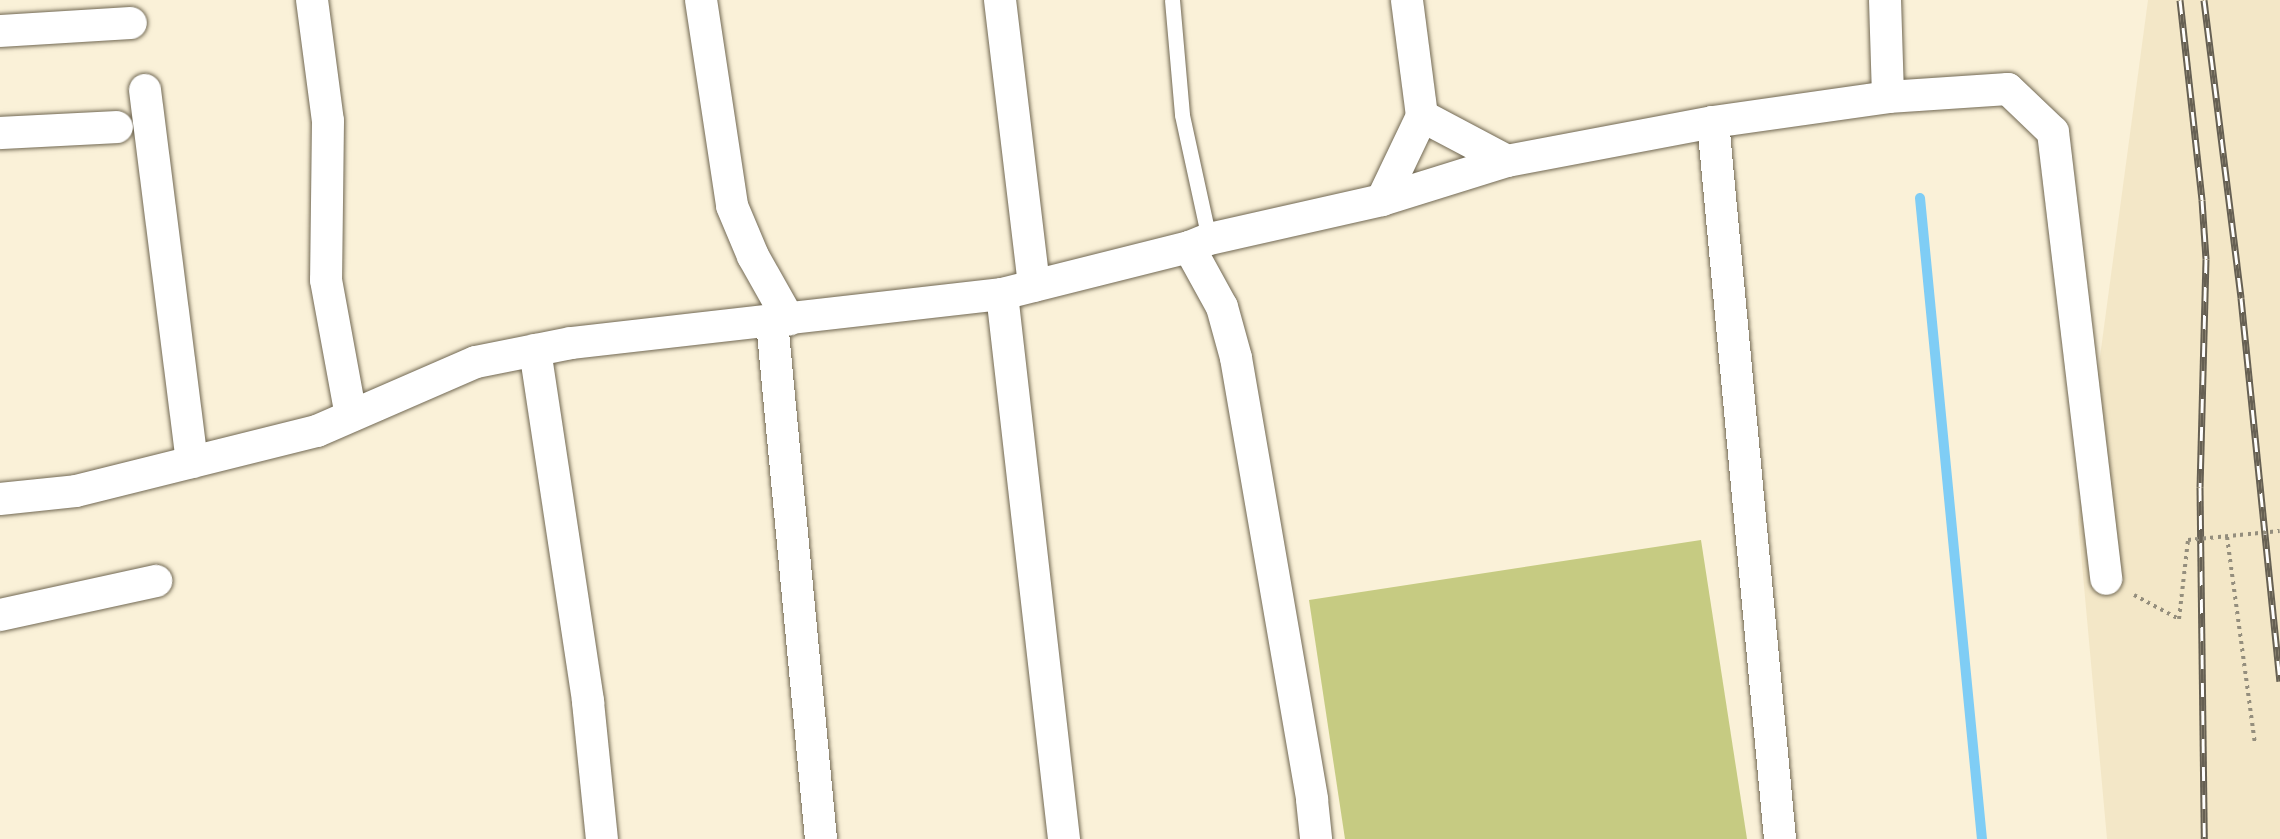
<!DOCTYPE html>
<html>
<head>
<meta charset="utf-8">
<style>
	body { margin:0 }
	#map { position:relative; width:2280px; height:839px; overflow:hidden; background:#faf1d8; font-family:Mulish,sans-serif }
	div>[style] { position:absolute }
	.built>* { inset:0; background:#f3e7c7 }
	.green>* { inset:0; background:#c6cb82 }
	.stream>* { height:10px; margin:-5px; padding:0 5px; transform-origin:5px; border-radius:5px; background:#7fcdf5 }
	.path>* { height:4px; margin-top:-2px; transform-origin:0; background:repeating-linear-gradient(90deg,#948e7d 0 3px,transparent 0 7.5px) }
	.roads { filter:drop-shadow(0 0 2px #716853) drop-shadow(0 0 2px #716853) }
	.service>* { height:15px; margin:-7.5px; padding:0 7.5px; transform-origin:7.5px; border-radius:7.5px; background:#fff }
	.minor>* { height:32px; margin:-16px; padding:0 16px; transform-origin:16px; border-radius:16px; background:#fff }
	.rail>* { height:7px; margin-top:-3.5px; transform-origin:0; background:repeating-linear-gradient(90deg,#fff 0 14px,#666053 0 28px); box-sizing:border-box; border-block:2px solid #666053 }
	.path-bridge>* { height:4px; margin-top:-2px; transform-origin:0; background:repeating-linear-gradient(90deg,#948e7d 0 3px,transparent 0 7.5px) }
	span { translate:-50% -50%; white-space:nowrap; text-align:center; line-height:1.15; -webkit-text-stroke:4.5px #fff; paint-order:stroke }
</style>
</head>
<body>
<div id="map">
	<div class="built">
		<div style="clip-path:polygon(2148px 0,2280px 0,2280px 839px,2107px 839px,2078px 520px)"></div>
	</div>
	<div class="green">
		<div style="clip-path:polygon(1701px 540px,1747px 839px,1345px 839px,1309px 600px)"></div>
	</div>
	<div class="stream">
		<div style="left:1920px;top:198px;width:644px;rotate:84.48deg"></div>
	</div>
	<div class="path">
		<div style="left:2227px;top:537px;width:209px;rotate:82.3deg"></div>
		<div style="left:2134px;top:595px;width:51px;rotate:28.1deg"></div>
		<div style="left:2179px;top:619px;width:80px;rotate:-83.5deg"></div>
	</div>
	<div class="roads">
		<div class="service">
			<div style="left:1172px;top:0;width:115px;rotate:85deg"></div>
			<div style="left:1182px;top:115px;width:127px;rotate:77.7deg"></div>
		</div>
		<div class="minor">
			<div style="left:312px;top:0;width:122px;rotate:82.5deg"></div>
			<div style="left:328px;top:121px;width:159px;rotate:90.7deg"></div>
			<div style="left:326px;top:280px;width:138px;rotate:79.6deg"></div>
			<div style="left:701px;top:0;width:208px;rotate:81.4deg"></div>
			<div style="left:732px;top:206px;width:54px;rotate:67.2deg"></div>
			<div style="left:753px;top:256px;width:73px;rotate:60.6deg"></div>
			<div style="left:1000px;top:0;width:288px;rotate:83.2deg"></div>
			<div style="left:1885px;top:0;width:97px;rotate:88.2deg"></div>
			<div style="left:0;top:31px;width:131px;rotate:-3.5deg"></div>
			<div style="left:145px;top:90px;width:375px;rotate:82.8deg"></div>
			<div style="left:1422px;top:116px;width:96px;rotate:27.9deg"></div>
			<div style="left:1507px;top:161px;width:210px;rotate:-10.7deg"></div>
			<div style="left:1713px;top:122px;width:177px;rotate:-8.1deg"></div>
			<div style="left:1888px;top:97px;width:120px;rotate:-3.8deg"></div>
			<div style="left:2008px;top:89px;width:62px;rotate:43.7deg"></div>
			<div style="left:2053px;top:132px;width:450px;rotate:83.2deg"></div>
			<div style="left:1713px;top:122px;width:720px;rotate:84.66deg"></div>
			<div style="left:0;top:133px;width:117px;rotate:-2.9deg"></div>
			<div style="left:1382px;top:200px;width:93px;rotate:-64.5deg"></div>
			<div style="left:1422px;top:116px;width:117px;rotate:-97.4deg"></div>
			<div style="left:1189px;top:247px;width:68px;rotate:61.2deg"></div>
			<div style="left:1222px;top:307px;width:53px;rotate:74.6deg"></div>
			<div style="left:1236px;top:358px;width:448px;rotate:80.2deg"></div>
			<div style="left:1312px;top:800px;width:39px;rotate:84deg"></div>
			<div style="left:1002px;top:294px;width:549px;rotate:83.51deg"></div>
			<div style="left:772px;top:322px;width:519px;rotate:84.59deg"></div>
			<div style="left:535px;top:350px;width:356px;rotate:81.4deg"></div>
			<div style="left:588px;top:702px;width:138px;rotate:84.2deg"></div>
			<div style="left:0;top:499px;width:76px;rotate:-6deg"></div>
			<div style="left:76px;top:491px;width:248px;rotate:-14deg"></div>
			<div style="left:317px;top:431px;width:173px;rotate:-23.5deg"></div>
			<div style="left:476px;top:362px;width:97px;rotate:-11.3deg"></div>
			<div style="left:571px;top:343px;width:434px;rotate:-6.5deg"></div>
			<div style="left:1002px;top:294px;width:193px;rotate:-14.1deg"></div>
			<div style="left:1189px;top:247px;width:22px;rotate:-22deg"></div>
			<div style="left:1209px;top:239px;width:177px;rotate:-12.7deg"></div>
			<div style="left:1382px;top:200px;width:131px;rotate:-17.3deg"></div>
			<div style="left:0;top:615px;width:160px;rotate:-12.3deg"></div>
		</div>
	</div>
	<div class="rail">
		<div style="left:2180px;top:0;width:201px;rotate:83.7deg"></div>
		<div style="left:2202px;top:200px;width:59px;rotate:86.1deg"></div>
		<div style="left:2206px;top:259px;width:228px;rotate:91.5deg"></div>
		<div style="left:2200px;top:487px;width:352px;rotate:89.3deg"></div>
		<div style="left:2204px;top:0;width:300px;rotate:82.9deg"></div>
		<div style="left:2241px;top:298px;width:385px;rotate:84.2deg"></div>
	</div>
	<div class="path-bridge">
		<div style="left:2188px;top:540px;width:92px;rotate:-5.6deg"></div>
	</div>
</div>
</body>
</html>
